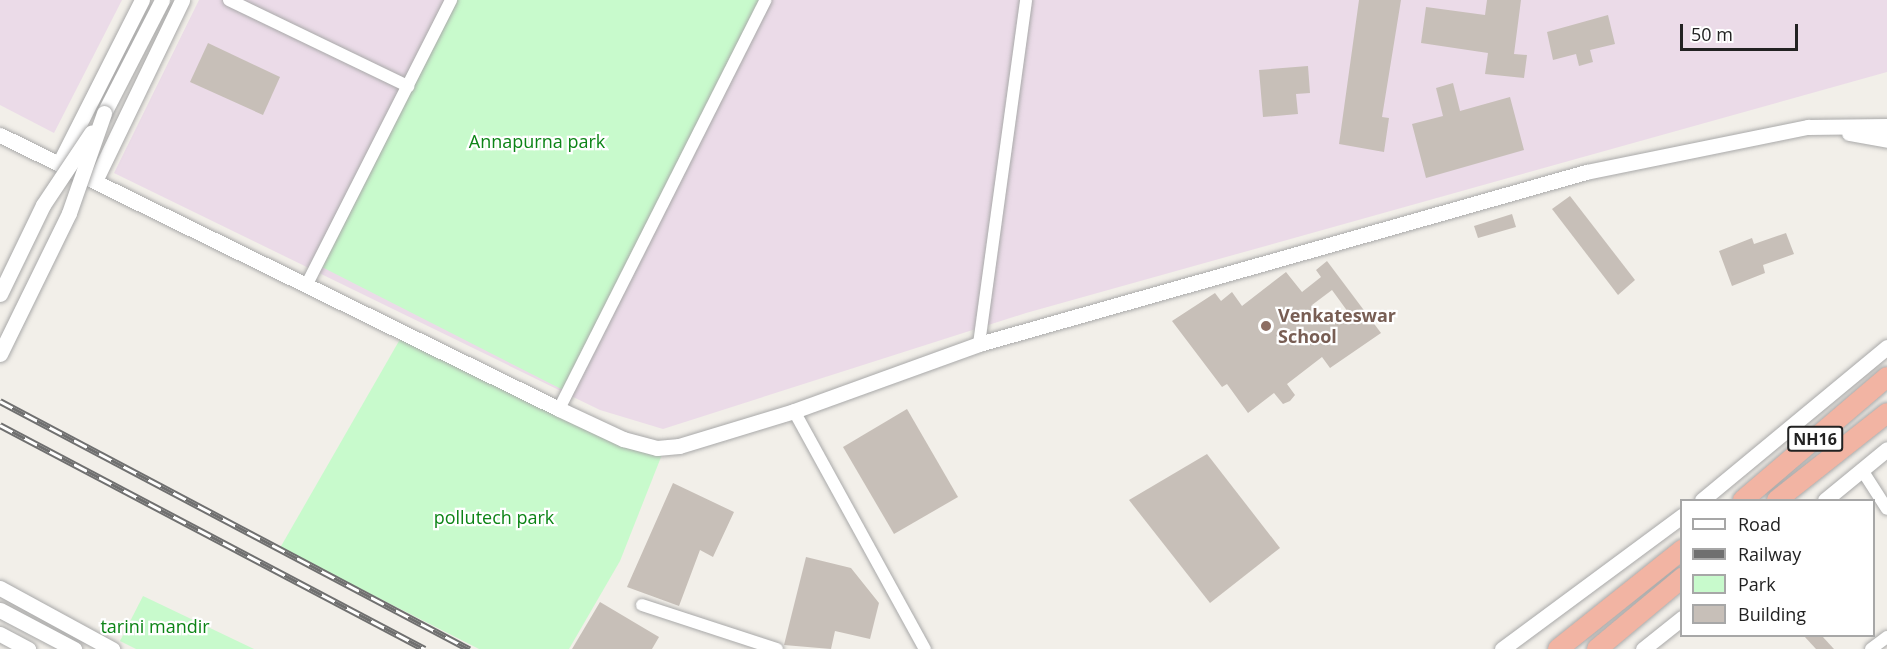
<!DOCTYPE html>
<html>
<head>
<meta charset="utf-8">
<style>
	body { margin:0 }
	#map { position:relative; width:1887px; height:649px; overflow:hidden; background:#f2efe9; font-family:"Open Sans",sans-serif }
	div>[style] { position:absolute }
	.industrial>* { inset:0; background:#ebdbe8 }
	.park>* { inset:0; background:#c8facc }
	.building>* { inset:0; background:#c7bfb8 }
	.roads { filter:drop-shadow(0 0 2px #a9a9a9) drop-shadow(0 0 2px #a9a9a9) }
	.minor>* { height:12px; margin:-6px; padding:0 6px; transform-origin:6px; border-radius:6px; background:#fff }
	.tertiary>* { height:15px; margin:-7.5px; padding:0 7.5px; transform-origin:7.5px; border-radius:7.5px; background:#fff }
	.trunk>* { height:20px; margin:-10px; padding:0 10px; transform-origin:10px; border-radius:10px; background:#f2b4a3 }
	.rail>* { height:7px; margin-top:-3.5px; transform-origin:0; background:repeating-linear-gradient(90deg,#fff 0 14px,#707070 0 28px); box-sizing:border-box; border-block:2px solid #707070 }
	.bridges { filter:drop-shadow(0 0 2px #a9a9a9) drop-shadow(0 0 2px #a9a9a9) }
	.tertiary-bridge>* { height:15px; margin:-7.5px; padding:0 7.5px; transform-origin:7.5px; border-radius:7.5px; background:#fff }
	.dots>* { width:16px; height:16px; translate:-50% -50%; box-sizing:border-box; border:3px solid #fff; border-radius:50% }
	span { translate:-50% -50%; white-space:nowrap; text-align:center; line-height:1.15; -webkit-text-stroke:4.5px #fff; paint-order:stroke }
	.shield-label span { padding:2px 4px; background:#fff; border:2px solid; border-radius:4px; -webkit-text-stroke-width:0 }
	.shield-label { font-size:16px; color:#222; font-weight:700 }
	.park-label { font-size:18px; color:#0c8416 }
	.education-label { font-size:18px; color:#785e54; font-weight:700 }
	.left { translate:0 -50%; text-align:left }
	.legend { position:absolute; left:1680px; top:499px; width:195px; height:138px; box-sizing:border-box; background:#fff; border:2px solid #a7a7a7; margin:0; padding:8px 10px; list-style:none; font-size:18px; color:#222 }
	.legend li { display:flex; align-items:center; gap:12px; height:30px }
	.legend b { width:30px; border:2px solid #a7a7a7 }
	.scale { position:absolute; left:1680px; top:24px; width:118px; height:27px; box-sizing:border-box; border:3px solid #222; border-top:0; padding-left:8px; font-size:18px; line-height:21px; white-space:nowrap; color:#222; -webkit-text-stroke:4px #fff; paint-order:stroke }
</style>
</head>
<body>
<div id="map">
	<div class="industrial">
		<div style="clip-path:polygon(0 0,122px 0,54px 133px,0 105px)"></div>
		<div style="clip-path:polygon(199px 0,1887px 0,1887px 72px,1026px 313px,663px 429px,600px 410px,114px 173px)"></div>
	</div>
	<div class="park">
		<div style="clip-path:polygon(451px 0,765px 0,567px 392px,318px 265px)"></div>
		<div style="clip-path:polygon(403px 334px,663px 452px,620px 561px,569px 649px,479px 649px,280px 548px)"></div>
		<div style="clip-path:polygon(143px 596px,254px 649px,136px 649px,120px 641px)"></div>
	</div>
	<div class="building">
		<div style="clip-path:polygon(1359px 0,1401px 0,1382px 117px,1389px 118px,1384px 152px,1339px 144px)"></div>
		<div style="clip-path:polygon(1487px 0,1521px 0,1514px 54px,1527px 55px,1524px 78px,1485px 74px,1488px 53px,1421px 43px,1426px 7px,1485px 15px)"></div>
		<div style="clip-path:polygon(1608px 15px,1615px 44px,1590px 50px,1593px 62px,1579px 66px,1576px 54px,1553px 60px,1547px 32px)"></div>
		<div style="clip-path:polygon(208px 43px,280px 77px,263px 115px,190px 82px)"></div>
		<div style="clip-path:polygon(1308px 66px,1310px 93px,1296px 94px,1298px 114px,1263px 117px,1259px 70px)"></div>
		<div style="clip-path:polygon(1453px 83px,1460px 111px,1510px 97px,1524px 150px,1426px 178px,1412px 124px,1443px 116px,1436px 88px)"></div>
		<div style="clip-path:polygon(1570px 196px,1635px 280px,1618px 295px,1552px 209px)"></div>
		<div style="clip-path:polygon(1512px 214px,1516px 227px,1478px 238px,1474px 226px)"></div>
		<div style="clip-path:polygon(1786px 233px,1794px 254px,1763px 265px,1765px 273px,1732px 286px,1719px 251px,1752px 238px,1754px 244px)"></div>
		<div style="clip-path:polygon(evenodd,1327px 261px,1381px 333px,1330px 368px,1322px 357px,1287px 384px,1295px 395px,1290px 401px,1283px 404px,1274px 393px,1248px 413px,1227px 384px,1222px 387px,1172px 321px,1215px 293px,1221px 301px,1232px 292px,1242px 306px,1286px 272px,1302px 292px,1321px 277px,1316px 270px,1327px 261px,1332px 290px,1348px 312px,1328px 325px,1312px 305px,1332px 290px)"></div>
		<div style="clip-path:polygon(907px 409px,958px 497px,894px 534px,843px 447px)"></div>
		<div style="clip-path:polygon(1207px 454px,1280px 548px,1210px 603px,1129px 500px)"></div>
		<div style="clip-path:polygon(673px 483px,734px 512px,713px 557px,700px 550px,679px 606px,627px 587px)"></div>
		<div style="clip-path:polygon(806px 557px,851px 568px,879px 603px,870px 639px,835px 631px,831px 649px,784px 645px)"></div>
		<div style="clip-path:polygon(600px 602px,659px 637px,652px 649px,572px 649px)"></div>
		<div style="clip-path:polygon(1804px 636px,1822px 636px,1834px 649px,1816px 649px)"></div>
	</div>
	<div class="roads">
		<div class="minor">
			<div style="left:229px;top:0;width:199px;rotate:25.7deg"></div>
			<div style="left:306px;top:286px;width:321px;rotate:-63.1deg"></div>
			<div style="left:979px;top:344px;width:347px;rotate:-82.2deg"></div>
			<div style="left:559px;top:409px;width:458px;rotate:-63.2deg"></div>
			<div style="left:794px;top:411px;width:272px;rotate:61.2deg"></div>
			<div style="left:1862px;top:470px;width:46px;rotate:57.3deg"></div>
			<div style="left:642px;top:605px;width:142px;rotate:18.1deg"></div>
			<div style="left:1871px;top:649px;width:20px;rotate:-37deg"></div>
		</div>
		<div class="tertiary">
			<div style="left:104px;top:113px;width:127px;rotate:-62.8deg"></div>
			<div style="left:1849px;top:133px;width:39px;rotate:10deg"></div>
			<div style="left:0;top:135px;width:623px;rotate:26.11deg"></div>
			<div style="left:559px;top:409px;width:71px;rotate:25.1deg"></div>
			<div style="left:623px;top:439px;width:35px;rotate:15deg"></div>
			<div style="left:657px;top:448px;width:22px;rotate:-5deg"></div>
			<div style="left:679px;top:446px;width:120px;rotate:-16.9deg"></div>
			<div style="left:794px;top:411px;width:197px;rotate:-19.9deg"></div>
			<div style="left:979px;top:344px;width:631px;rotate:-15.82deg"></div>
			<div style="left:1586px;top:172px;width:227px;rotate:-11.5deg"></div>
			<div style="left:1808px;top:127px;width:79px;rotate:-0.7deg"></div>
			<div style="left:59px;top:164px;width:184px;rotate:-63.2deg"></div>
			<div style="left:95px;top:181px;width:201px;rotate:-64.3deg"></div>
			<div style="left:1702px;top:500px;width:240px;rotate:-39.6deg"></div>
			<div style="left:1825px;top:500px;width:80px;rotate:-39.4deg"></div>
			<div style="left:0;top:588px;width:128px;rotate:28.6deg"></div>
			<div style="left:0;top:610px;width:84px;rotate:27.8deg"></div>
			<div style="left:0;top:634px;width:32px;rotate:28deg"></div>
			<div style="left:1502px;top:649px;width:224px;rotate:-36.5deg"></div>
			<div style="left:1643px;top:649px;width:50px;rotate:-38.5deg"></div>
		</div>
		<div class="trunk">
			<div style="left:1743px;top:500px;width:189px;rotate:-40.5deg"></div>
			<div style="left:1777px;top:500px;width:140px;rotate:-38.3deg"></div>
			<div style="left:1558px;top:649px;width:159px;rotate:-38.6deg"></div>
			<div style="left:1597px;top:649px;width:111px;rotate:-39.9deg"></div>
		</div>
	</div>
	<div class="rail">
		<div style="left:0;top:401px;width:531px;rotate:27.87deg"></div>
		<div style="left:0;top:425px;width:480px;rotate:27.8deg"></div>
	</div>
	<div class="bridges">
		<div class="tertiary-bridge">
			<div style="left:0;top:294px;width:99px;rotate:-64.2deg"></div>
			<div style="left:43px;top:205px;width:87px;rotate:-56.3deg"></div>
			<div style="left:0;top:354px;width:157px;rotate:-63.9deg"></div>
			<div style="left:69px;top:213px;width:106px;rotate:-70.7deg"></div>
		</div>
	</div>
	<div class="dots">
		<div style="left:1266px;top:326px;background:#8d6e63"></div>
	</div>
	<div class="shield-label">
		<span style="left:1815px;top:439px">NH16</span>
	</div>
	<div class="park-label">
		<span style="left:537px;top:141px">Annapurna park</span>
		<span style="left:494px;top:517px">pollutech park</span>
		<span style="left:155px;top:626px">tarini mandir</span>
	</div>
	<div class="education-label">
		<span class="left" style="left:1278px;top:326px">Venkateswar<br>School</span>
	</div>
	<ul class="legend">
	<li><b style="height:8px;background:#fff"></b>Road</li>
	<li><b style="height:8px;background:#707070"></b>Railway</li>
	<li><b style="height:16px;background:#c8facc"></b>Park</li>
	<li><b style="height:16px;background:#c7bfb8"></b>Building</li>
	</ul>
	<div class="scale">50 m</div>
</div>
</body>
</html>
